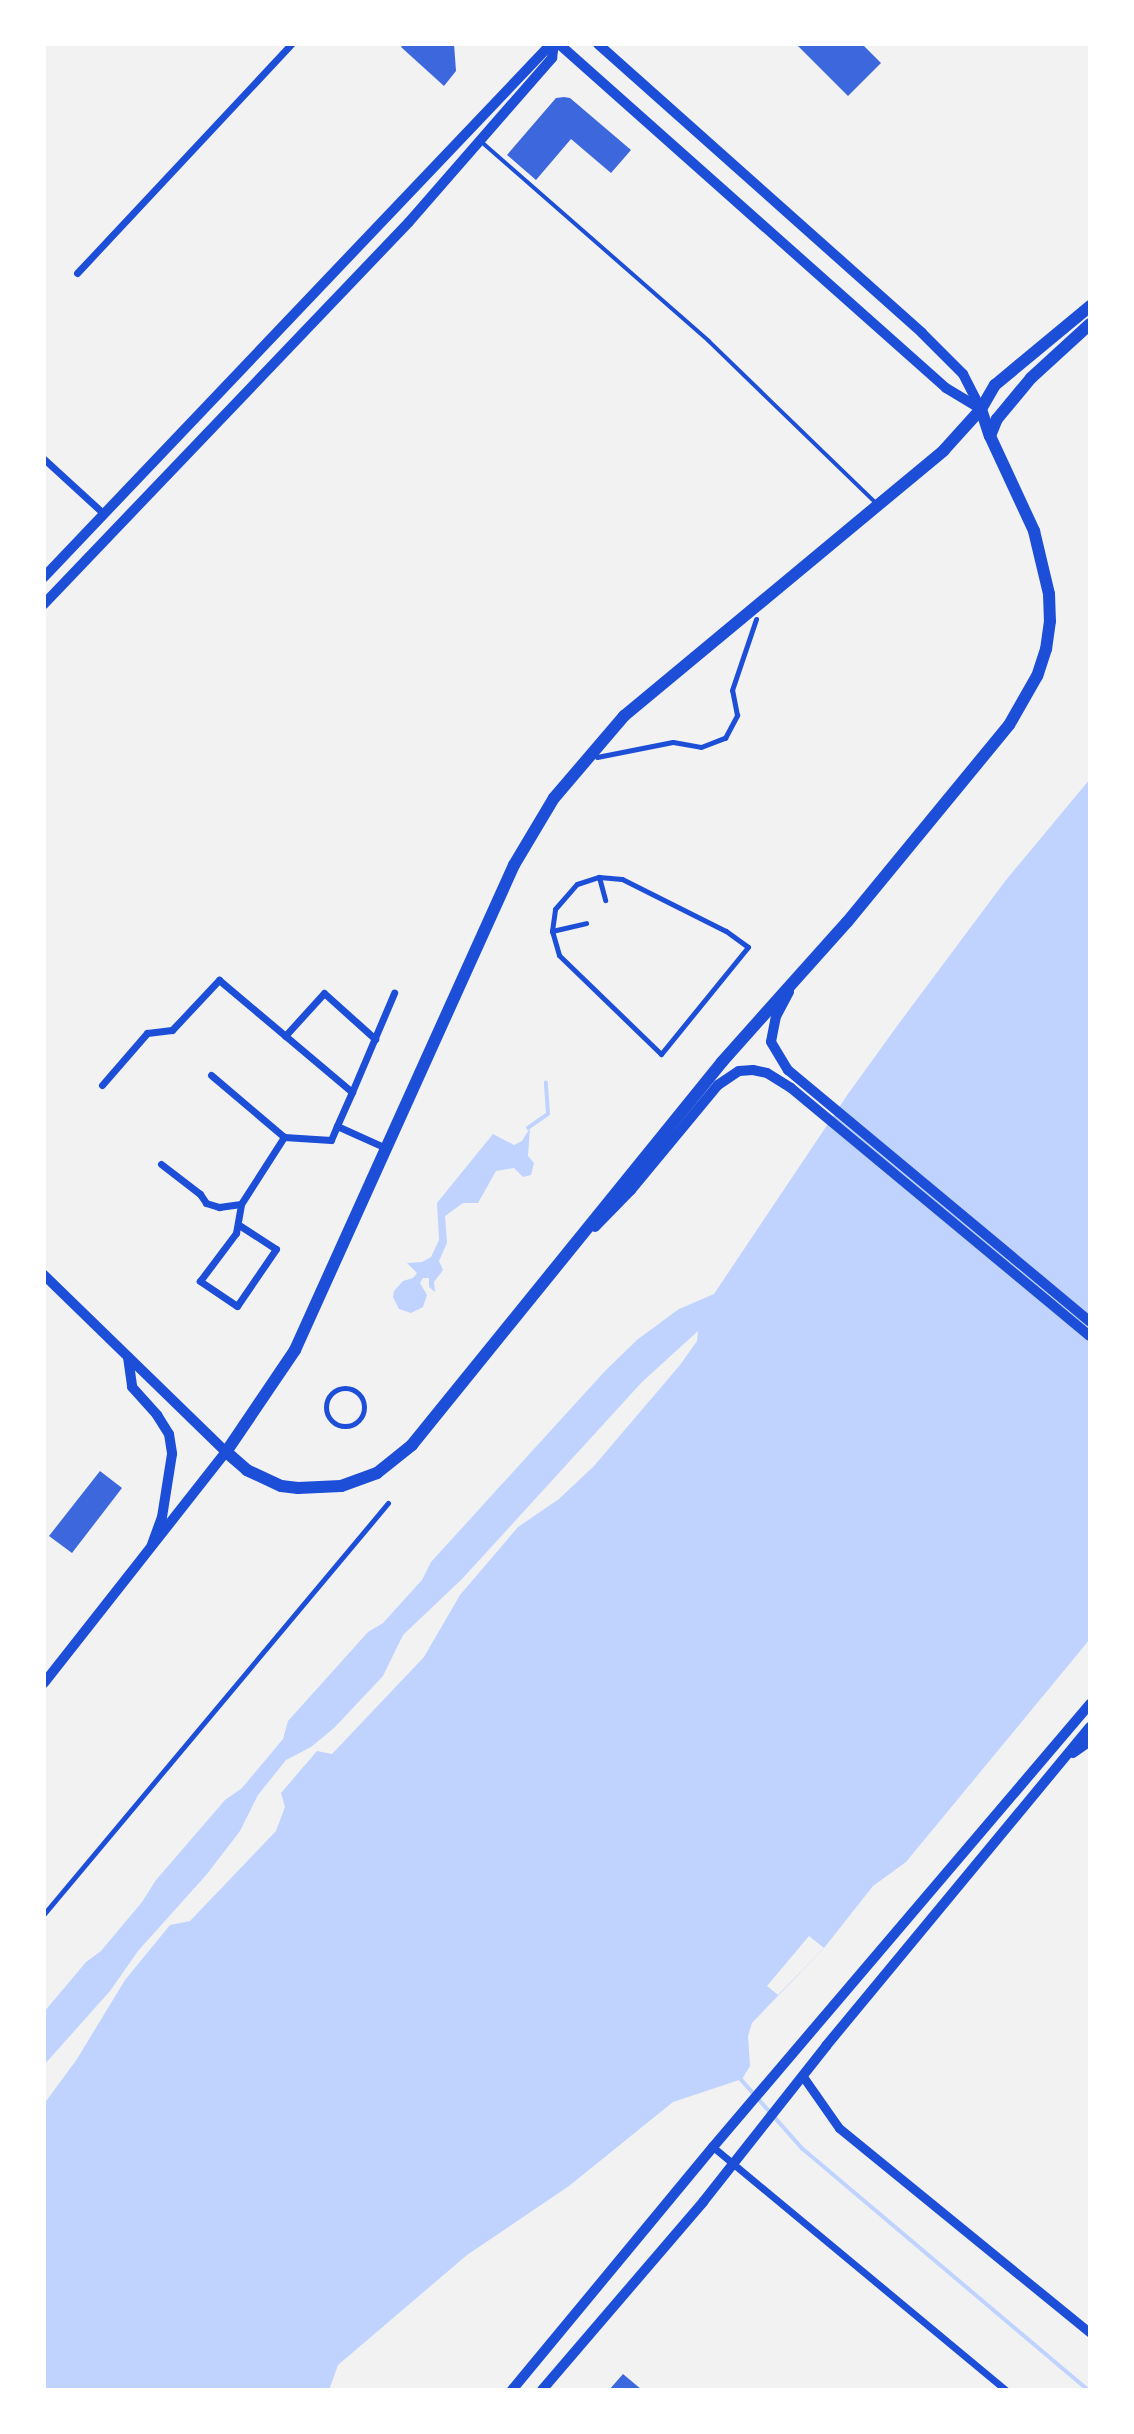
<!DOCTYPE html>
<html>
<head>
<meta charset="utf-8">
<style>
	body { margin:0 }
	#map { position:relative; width:1134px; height:2434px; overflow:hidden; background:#f2f2f2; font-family:Inter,sans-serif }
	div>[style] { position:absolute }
	.water>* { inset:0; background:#bfd3fe }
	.pier>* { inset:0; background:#f2f2f2 }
	.stream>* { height:3.5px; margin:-1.75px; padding:0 1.75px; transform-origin:1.75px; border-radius:1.75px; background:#bfd3fe }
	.building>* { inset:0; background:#3d67dc }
	.service>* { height:3.5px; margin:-1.75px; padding:0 1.75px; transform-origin:1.75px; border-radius:1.75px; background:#1d4ed8 }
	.pedestrian>* { height:5px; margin:-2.5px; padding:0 2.5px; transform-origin:2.5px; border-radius:2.5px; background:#1d4ed8 }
	.pedestrian>.ring { margin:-2.5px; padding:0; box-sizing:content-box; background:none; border:5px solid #1d4ed8; border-radius:50% }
	.minor>* { height:7px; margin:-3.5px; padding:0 3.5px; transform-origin:3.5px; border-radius:3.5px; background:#1d4ed8 }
	.tertiary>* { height:9px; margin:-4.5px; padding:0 4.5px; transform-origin:4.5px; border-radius:4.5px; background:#1d4ed8 }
	.secondary>* { height:10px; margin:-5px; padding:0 5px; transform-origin:5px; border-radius:5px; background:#1d4ed8 }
	.primary>* { height:10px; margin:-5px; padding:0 5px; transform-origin:5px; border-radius:5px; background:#1d4ed8 }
	.trunk>* { height:12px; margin:-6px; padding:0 6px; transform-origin:6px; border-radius:6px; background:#1d4ed8 }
	span { translate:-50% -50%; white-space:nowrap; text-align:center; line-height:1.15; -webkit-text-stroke:6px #fff; paint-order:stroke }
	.frame { position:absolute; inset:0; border:46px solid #fff; pointer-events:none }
</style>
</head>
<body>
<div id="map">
	<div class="water">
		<div style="clip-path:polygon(1090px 779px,1090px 1639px,906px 1862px,873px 1886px,824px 1948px,752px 2023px,748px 2036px,750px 2066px,742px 2079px,673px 2102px,569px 2186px,467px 2255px,338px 2365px,329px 2390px,44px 2390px,44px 2104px,77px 2059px,125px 1980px,170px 1925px,190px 1921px,276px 1831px,285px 1807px,281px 1793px,317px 1751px,332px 1754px,424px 1657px,460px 1595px,518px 1527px,559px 1499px,594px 1466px,680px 1365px,697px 1341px,698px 1331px,642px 1382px,462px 1579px,403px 1635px,383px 1676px,334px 1728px,311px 1747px,286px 1760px,258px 1795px,240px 1831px,207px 1874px,138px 1951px,110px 1991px,44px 2065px,44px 2012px,86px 1962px,101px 1951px,142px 1902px,156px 1880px,225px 1800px,242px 1788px,283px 1739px,288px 1721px,368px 1632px,383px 1623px,422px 1580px,431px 1562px,605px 1371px,638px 1339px,679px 1309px,714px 1294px,848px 1094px,900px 1022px,1006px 880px)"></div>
		<div style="clip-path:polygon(530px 1128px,528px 1156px,534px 1163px,531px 1175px,523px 1177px,514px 1168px,496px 1171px,478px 1203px,463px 1203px,445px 1216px,447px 1243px,439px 1261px,443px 1270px,434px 1282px,435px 1292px,429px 1287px,429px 1278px,423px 1278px,420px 1283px,427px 1295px,423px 1307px,411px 1313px,399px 1309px,393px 1297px,394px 1291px,403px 1281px,413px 1278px,417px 1273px,407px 1263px,422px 1262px,431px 1257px,439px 1240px,437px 1203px,493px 1134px,514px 1145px,522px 1141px)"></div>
	</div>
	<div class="pier">
		<div style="clip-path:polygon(809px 1936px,824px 1948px,778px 1995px,767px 1986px)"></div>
	</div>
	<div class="stream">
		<div style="left:528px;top:1128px;width:24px;rotate:-35deg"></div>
		<div style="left:548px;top:1114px;width:31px;rotate:-94deg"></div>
		<div style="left:739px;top:2077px;width:95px;rotate:48.4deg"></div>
		<div style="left:802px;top:2148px;width:375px;rotate:40.2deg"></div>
	</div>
	<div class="building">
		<div style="clip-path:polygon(404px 44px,454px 44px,456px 71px,444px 86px,401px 47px)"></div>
		<div style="clip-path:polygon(796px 44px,862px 44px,881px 63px,848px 96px)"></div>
		<div style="clip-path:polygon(564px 97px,570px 98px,631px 150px,611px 173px,571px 139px,536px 180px,507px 155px,556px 98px)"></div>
		<div style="clip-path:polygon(100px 1471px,122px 1488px,72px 1553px,49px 1536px)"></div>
		<div style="clip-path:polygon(623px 2374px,642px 2390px,609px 2390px)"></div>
	</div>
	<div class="service">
		<div style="left:482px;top:142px;width:302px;rotate:41.2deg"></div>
		<div style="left:709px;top:341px;width:233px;rotate:44.1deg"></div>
	</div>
	<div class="pedestrian">
		<div style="left:597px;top:757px;width:77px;rotate:-11.2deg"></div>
		<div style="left:673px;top:742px;width:28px;rotate:10deg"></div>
		<div style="left:701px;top:747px;width:26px;rotate:-21deg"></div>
		<div style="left:725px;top:738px;width:26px;rotate:-62deg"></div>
		<div style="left:737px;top:715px;width:25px;rotate:-101deg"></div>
		<div style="left:732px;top:690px;width:75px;rotate:-71.3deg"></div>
		<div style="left:599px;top:877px;width:23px;rotate:5deg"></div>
		<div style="left:622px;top:879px;width:116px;rotate:26.6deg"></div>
		<div style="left:726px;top:931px;width:27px;rotate:36deg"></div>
		<div style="left:748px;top:947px;width:138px;rotate:129.1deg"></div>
		<div style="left:661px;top:1054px;width:142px;rotate:-135.9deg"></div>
		<div style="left:559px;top:955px;width:25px;rotate:-106deg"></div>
		<div style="left:552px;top:931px;width:22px;rotate:-82deg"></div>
		<div style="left:555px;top:909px;width:33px;rotate:-49deg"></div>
		<div style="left:577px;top:884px;width:23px;rotate:-18deg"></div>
		<div style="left:599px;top:877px;width:24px;rotate:75deg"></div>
		<div style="left:552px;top:931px;width:35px;rotate:-13deg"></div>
		<div class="ring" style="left:326px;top:1388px;width:33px;height:33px"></div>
		<div style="left:44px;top:1914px;width:536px;rotate:-50.07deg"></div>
	</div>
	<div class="minor">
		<div style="left:77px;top:273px;width:313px;rotate:-46.9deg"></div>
		<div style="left:44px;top:459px;width:81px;rotate:42.5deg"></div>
		<div style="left:285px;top:1036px;width:58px;rotate:-47.8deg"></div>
		<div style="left:324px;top:993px;width:69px;rotate:42deg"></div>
		<div style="left:211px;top:1075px;width:96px;rotate:40.3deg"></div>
		<div style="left:102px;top:1085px;width:69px;rotate:-49.1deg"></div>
		<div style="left:147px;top:1033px;width:25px;rotate:-7deg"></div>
		<div style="left:172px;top:1030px;width:69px;rotate:-46.8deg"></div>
		<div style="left:219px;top:980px;width:174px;rotate:40.1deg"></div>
		<div style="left:352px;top:1092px;width:37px;rotate:114deg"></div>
		<div style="left:337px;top:1126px;width:54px;rotate:24.2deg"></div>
		<div style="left:352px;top:1092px;width:108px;rotate:-67deg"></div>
		<div style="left:161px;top:1164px;width:49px;rotate:37.6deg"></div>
		<div style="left:200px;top:1194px;width:11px;rotate:56deg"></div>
		<div style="left:206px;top:1203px;width:14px;rotate:17deg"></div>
		<div style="left:219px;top:1207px;width:22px;rotate:-8deg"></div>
		<div style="left:241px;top:1204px;width:80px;rotate:-57.3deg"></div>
		<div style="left:284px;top:1137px;width:47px;rotate:3.7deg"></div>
		<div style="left:331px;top:1140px;width:15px;rotate:-67deg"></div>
		<div style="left:239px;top:1225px;width:44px;rotate:33deg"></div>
		<div style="left:276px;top:1249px;width:69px;rotate:124.4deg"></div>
		<div style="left:237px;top:1306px;width:45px;rotate:-146deg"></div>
		<div style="left:200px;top:1281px;width:60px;rotate:-53.1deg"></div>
		<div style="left:236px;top:1233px;width:29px;rotate:-80deg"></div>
		<div style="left:713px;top:2147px;width:381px;rotate:39.7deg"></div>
	</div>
	<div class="tertiary">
		<div style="left:804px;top:2078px;width:61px;rotate:55deg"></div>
		<div style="left:839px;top:2128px;width:324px;rotate:39.2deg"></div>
	</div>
	<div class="secondary">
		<div style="left:44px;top:577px;width:736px;rotate:-46.43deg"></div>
		<div style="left:44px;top:604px;width:528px;rotate:-46.3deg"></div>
		<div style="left:409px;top:222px;width:218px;rotate:-48.9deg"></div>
		<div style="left:552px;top:58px;width:14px;rotate:-82deg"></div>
		<div style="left:44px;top:1275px;width:254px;rotate:44.2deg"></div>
	</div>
	<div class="primary">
		<div style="left:559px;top:44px;width:518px;rotate:41.63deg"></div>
		<div style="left:946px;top:388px;width:41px;rotate:31deg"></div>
		<div style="left:598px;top:44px;width:434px;rotate:41.7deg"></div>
		<div style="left:922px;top:333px;width:58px;rotate:45deg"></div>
		<div style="left:963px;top:374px;width:39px;rotate:63deg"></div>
		<div style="left:789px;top:992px;width:27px;rotate:118deg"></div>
		<div style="left:776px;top:1016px;width:26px;rotate:101deg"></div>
		<div style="left:771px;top:1042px;width:33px;rotate:59deg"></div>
		<div style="left:788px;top:1070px;width:393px;rotate:39.8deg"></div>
		<div style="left:595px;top:1227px;width:52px;rotate:-45.8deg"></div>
		<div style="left:631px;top:1190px;width:136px;rotate:-50.4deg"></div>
		<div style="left:718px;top:1085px;width:25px;rotate:-34deg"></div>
		<div style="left:739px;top:1071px;width:14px;rotate:-4deg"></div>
		<div style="left:753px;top:1070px;width:14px;rotate:12deg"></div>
		<div style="left:767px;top:1073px;width:28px;rotate:32deg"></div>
		<div style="left:791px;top:1088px;width:388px;rotate:39.7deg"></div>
		<div style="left:128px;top:1357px;width:30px;rotate:82deg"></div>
		<div style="left:132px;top:1387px;width:38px;rotate:48deg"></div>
		<div style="left:157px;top:1415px;width:22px;rotate:58deg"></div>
		<div style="left:169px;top:1434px;width:20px;rotate:81deg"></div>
		<div style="left:172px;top:1454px;width:64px;rotate:99deg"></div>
		<div style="left:162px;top:1517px;width:30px;rotate:110deg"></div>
		<div style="left:44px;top:1683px;width:294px;rotate:-51.8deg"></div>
		<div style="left:1073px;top:1753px;width:21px;rotate:-35deg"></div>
		<div style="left:512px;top:2390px;width:315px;rotate:-50.4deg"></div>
		<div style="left:713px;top:2147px;width:582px;rotate:-49.6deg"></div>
		<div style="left:542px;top:2390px;width:248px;rotate:-49.4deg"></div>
		<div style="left:703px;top:2202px;width:199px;rotate:-51.7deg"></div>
		<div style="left:826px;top:2046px;width:414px;rotate:-50.4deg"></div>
	</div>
	<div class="trunk">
		<div style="left:981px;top:409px;width:28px;rotate:72deg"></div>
		<div style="left:990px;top:436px;width:105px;rotate:65.1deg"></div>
		<div style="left:1034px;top:531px;width:65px;rotate:76.6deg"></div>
		<div style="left:1049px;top:594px;width:27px;rotate:88deg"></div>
		<div style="left:1050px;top:621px;width:28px;rotate:98deg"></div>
		<div style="left:1046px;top:649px;width:28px;rotate:108deg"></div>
		<div style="left:1037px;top:676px;width:56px;rotate:119.7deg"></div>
		<div style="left:1009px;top:725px;width:255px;rotate:129.4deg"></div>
		<div style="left:847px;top:922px;width:188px;rotate:131.8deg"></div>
		<div style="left:722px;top:1062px;width:493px;rotate:129deg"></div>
		<div style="left:412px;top:1445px;width:45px;rotate:141.3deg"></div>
		<div style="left:377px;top:1473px;width:38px;rotate:160deg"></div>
		<div style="left:341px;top:1486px;width:43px;rotate:177.3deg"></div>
		<div style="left:298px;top:1488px;width:17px;rotate:-173deg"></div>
		<div style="left:281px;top:1486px;width:38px;rotate:-155deg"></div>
		<div style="left:247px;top:1470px;width:28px;rotate:-139deg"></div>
		<div style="left:226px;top:1452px;width:123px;rotate:-55.9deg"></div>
		<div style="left:295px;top:1350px;width:532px;rotate:-65.7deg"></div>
		<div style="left:514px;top:865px;width:78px;rotate:-59.2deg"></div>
		<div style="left:554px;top:798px;width:108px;rotate:-49.5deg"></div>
		<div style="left:624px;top:716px;width:416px;rotate:-39.7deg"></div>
		<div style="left:944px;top:450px;width:55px;rotate:-47.9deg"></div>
		<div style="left:981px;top:409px;width:28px;rotate:-60deg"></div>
		<div style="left:995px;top:385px;width:124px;rotate:-39.7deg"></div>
		<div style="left:990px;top:436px;width:18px;rotate:-68deg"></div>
		<div style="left:997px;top:419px;width:53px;rotate:-50.3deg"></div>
		<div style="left:1031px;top:378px;width:80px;rotate:-42.5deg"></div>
	</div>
	<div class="frame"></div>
</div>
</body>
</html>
